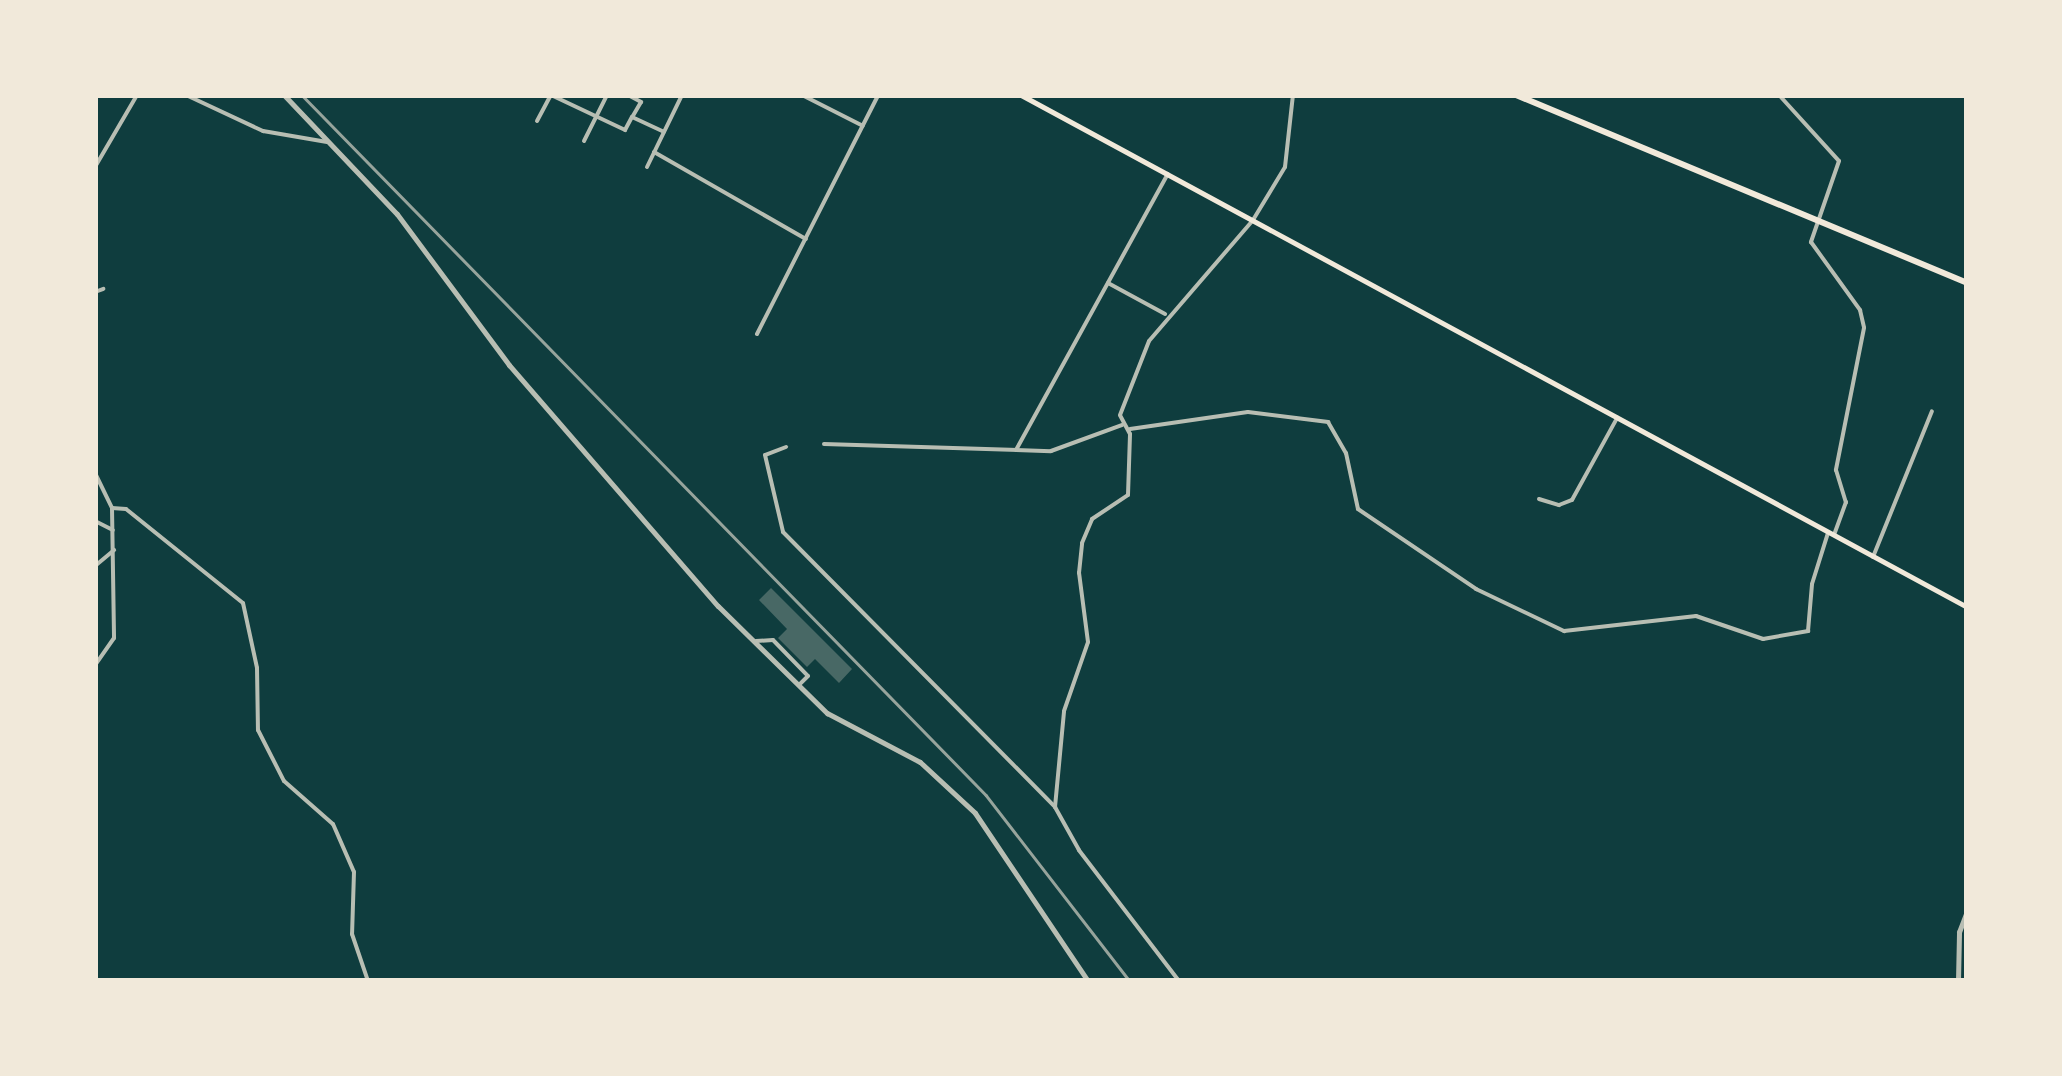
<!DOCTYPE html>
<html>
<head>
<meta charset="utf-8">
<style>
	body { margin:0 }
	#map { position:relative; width:2062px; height:1076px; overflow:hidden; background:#0f3d3e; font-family:Lato,sans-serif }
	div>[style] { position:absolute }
	.building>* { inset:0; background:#486865 }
	.minor>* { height:4px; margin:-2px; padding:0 2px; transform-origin:2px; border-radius:2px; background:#b8beb3 }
	.tertiary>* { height:5px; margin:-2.5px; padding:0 2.5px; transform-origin:2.5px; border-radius:2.5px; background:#b8beb3 }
	.secondary>* { height:5px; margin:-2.5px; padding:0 2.5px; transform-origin:2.5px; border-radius:2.5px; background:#f1e9da }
	.primary>* { height:6px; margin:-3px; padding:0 3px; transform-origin:3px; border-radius:3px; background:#f1e9da }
	.rail>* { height:2.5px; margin:-1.25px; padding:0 1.25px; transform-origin:1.25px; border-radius:1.25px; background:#97a49c }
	span { translate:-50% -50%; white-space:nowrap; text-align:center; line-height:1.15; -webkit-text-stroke:9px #f1e9da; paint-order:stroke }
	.frame { position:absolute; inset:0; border:98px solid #f1e9da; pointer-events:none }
</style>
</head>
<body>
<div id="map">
	<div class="building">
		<div style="clip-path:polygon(771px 588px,852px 669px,839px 683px,815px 659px,807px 667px,778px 638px,787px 629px,759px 600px)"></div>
	</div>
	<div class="minor">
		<div style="left:186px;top:95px;width:85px;rotate:25.1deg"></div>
		<div style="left:263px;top:131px;width:65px;rotate:9.8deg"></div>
		<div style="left:628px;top:95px;width:15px;rotate:28deg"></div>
		<div style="left:641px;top:102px;width:16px;rotate:120deg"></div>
		<div style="left:802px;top:95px;width:68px;rotate:26.9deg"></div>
		<div style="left:1779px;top:95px;width:89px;rotate:47.7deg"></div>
		<div style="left:1839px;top:161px;width:86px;rotate:109.1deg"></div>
		<div style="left:1811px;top:242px;width:84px;rotate:54.2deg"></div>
		<div style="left:1860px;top:310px;width:18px;rotate:77deg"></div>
		<div style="left:1864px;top:328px;width:145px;rotate:101.2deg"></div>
		<div style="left:1836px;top:470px;width:34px;rotate:73deg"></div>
		<div style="left:1846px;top:502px;width:33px;rotate:110deg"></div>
		<div style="left:537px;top:121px;width:30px;rotate:-62deg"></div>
		<div style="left:551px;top:95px;width:82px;rotate:25.3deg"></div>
		<div style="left:625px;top:130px;width:15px;rotate:-62deg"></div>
		<div style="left:632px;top:117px;width:35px;rotate:25deg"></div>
		<div style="left:584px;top:141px;width:51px;rotate:-63.4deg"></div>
		<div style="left:654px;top:152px;width:175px;rotate:29.8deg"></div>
		<div style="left:95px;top:167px;width:83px;rotate:-59.7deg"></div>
		<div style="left:647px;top:167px;width:80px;rotate:-64.1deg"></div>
		<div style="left:1108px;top:283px;width:65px;rotate:28.5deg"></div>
		<div style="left:95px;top:292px;width:9px;rotate:-21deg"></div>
		<div style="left:757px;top:334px;width:268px;rotate:-63.1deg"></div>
		<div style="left:1130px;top:429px;width:119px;rotate:-8.2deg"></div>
		<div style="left:1248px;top:412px;width:81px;rotate:7.1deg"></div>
		<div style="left:1328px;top:422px;width:36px;rotate:60deg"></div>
		<div style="left:1346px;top:453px;width:57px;rotate:77.9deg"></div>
		<div style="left:1358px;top:509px;width:143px;rotate:34.1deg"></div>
		<div style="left:1476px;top:589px;width:98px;rotate:25.5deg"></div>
		<div style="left:1564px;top:631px;width:133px;rotate:-6.5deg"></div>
		<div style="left:1696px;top:616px;width:71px;rotate:18.9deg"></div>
		<div style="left:1763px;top:639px;width:46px;rotate:-10.1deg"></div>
		<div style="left:1808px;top:631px;width:47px;rotate:-85.1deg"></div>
		<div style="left:1812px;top:584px;width:53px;rotate:-72.6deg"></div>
		<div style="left:824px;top:444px;width:227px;rotate:1.8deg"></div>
		<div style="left:1051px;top:451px;width:76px;rotate:-20.1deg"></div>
		<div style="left:786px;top:447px;width:22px;rotate:159deg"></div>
		<div style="left:765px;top:455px;width:79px;rotate:76.8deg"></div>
		<div style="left:783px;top:532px;width:387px;rotate:45.3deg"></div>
		<div style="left:1016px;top:450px;width:315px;rotate:-61.2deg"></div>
		<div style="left:95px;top:473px;width:39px;rotate:64deg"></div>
		<div style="left:112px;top:508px;width:130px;rotate:89.1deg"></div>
		<div style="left:114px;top:638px;width:33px;rotate:125deg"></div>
		<div style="left:1539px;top:499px;width:21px;rotate:17deg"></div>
		<div style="left:1559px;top:505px;width:14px;rotate:-21deg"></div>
		<div style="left:1572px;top:500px;width:94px;rotate:-61.2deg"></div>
		<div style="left:112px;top:508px;width:14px;rotate:4deg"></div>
		<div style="left:126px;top:509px;width:150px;rotate:38.8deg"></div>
		<div style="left:243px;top:603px;width:66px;rotate:77.8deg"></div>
		<div style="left:257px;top:668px;width:62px;rotate:89.1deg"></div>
		<div style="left:258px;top:730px;width:57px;rotate:63deg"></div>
		<div style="left:284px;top:781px;width:65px;rotate:41.3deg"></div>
		<div style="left:333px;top:824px;width:52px;rotate:66.4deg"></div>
		<div style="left:354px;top:872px;width:62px;rotate:91.8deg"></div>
		<div style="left:352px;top:934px;width:50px;rotate:71.2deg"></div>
		<div style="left:95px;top:521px;width:20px;rotate:27deg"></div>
		<div style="left:1873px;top:557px;width:157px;rotate:-68deg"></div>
		<div style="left:95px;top:566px;width:25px;rotate:-40deg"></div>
		<div style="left:756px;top:641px;width:17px;rotate:-3deg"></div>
		<div style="left:773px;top:640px;width:50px;rotate:45.8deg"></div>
		<div style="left:808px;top:676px;width:13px;rotate:135deg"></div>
		<div style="left:1179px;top:981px;width:165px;rotate:-127.4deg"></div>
		<div style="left:1079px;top:850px;width:49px;rotate:-119.2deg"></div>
		<div style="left:1055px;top:807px;width:96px;rotate:-84.6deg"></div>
		<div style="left:1064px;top:711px;width:73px;rotate:-70.8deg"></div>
		<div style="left:1088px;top:642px;width:70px;rotate:-97.4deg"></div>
		<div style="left:1079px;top:573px;width:30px;rotate:-84deg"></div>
		<div style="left:1082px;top:543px;width:26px;rotate:-67deg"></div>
		<div style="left:1092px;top:519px;width:43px;rotate:-33.7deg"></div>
		<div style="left:1128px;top:495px;width:61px;rotate:-88.1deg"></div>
		<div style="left:1130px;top:434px;width:21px;rotate:-118deg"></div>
		<div style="left:1120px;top:415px;width:79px;rotate:-68.6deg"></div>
		<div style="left:1149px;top:341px;width:160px;rotate:-49.3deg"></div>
		<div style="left:1253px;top:220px;width:62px;rotate:-58.9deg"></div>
		<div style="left:1285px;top:167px;width:72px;rotate:-83.7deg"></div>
	</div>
	<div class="tertiary">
		<div style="left:284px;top:95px;width:164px;rotate:46.5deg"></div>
		<div style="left:397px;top:214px;width:188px;rotate:53.4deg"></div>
		<div style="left:509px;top:365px;width:319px;rotate:49.1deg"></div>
		<div style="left:718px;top:606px;width:153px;rotate:44.5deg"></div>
		<div style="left:827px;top:713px;width:105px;rotate:27.8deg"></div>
		<div style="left:920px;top:762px;width:75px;rotate:42.8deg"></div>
		<div style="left:975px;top:813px;width:202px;rotate:56.1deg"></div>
		<div style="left:1958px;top:981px;width:49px;rotate:-88.8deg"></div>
		<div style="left:1959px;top:932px;width:22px;rotate:-69deg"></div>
	</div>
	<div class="secondary">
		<div style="left:1021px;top:95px;width:1076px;rotate:28.42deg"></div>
	</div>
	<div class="primary">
		<div style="left:1516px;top:95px;width:489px;rotate:22.6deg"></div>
	</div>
	<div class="rail">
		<div style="left:302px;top:95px;width:979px;rotate:45.66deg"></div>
		<div style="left:986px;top:795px;width:235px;rotate:52.3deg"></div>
	</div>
	<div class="frame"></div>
</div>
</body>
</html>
